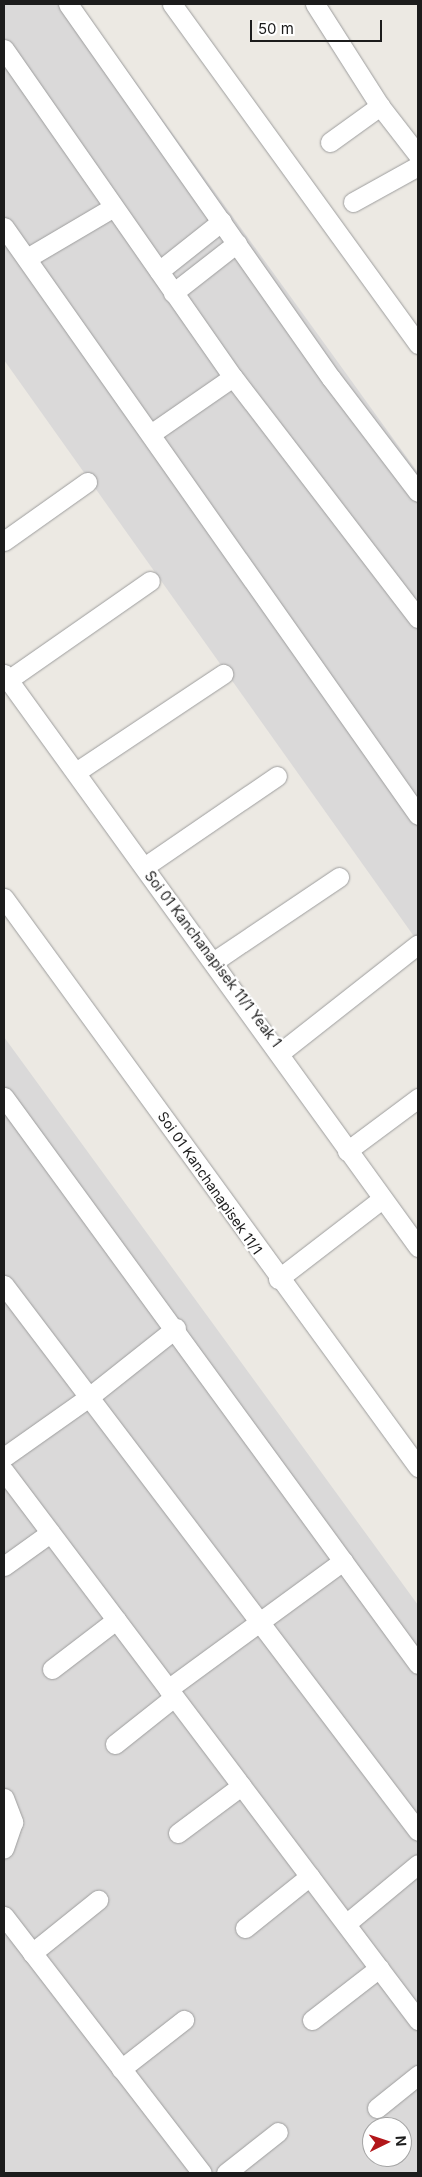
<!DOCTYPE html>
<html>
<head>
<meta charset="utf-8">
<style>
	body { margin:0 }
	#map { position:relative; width:422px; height:2177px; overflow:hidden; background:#ece9e3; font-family:Inter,sans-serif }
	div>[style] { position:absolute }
	.residential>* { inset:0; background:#dad9d9 }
	.roads { filter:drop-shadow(0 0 1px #9d9d9d) drop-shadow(0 0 1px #9d9d9d) }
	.minor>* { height:19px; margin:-9.5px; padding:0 9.5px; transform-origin:9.5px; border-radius:9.5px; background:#fff }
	span { translate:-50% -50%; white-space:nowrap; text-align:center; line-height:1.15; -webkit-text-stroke:4.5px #fff; paint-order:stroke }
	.street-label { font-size:14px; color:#1c1c1c }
	.frame { position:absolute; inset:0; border:5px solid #1c1c1c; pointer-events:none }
	.north { position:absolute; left:362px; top:2117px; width:50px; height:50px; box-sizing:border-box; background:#fff; border:1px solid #a4a4a4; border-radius:50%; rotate:86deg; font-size:14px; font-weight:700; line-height:20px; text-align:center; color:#1c1c1c }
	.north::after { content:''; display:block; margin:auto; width:18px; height:22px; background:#b2161a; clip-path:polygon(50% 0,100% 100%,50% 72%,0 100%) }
	.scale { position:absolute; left:250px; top:20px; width:132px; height:22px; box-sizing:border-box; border:2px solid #1c1c1c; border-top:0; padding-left:6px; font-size:15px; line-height:18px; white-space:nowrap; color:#1c1c1c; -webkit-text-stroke:4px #fff; paint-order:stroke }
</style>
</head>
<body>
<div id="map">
	<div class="residential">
		<div style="clip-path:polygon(4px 4px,79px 4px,418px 473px,418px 942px,4px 360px)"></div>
		<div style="clip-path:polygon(evenodd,4px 1037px,418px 1605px,418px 2173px,4px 2173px,4px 1037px,372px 2127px,402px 2127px,402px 2157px,372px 2157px,372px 2127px)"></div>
	</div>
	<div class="roads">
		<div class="minor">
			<div style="left:68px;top:4px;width:457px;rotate:54.9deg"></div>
			<div style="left:331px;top:378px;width:143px;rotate:52.7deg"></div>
			<div style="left:172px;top:4px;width:420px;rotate:54.1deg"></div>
			<div style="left:315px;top:4px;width:121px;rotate:57.5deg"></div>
			<div style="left:380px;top:106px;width:62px;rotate:52.2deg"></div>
			<div style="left:4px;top:49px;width:400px;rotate:55.1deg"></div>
			<div style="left:233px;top:377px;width:304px;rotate:52.5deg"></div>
			<div style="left:330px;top:142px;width:62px;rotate:-35.8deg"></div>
			<div style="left:353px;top:202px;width:74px;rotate:-29deg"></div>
			<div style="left:4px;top:227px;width:719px;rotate:54.85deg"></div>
			<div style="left:27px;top:258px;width:99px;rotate:-30.5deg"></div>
			<div style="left:159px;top:271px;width:80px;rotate:-38.4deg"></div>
			<div style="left:173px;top:293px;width:81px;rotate:-38deg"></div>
			<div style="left:152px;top:433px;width:98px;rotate:-34.7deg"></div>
			<div style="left:4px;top:541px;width:102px;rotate:-35.4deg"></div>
			<div style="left:4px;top:674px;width:707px;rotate:54.15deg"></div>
			<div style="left:8px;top:680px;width:173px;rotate:-34.9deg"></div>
			<div style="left:76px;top:772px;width:177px;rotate:-33.7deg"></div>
			<div style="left:144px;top:867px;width:161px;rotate:-34.4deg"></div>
			<div style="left:4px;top:898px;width:704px;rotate:53.96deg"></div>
			<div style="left:213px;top:962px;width:152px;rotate:-34deg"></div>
			<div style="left:281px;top:1052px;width:174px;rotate:-38.2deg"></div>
			<div style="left:4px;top:1097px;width:702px;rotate:53.86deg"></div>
			<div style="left:347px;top:1151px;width:89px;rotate:-36.7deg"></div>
			<div style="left:278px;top:1279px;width:131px;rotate:-37.6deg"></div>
			<div style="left:4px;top:1285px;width:685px;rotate:52.83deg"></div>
			<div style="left:4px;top:1457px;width:104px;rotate:-35.2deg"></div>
			<div style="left:89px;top:1397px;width:111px;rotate:-38.4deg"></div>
			<div style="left:4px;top:1471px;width:688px;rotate:52.98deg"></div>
			<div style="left:4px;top:1566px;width:57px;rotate:-35.7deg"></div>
			<div style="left:52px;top:1669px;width:81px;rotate:-37.4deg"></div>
			<div style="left:168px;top:1689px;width:217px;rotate:-36.2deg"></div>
			<div style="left:115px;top:1744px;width:75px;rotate:-38.5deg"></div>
			<div style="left:4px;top:1798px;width:26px;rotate:69deg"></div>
			<div style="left:13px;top:1822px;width:28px;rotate:109deg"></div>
			<div style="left:178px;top:1833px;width:79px;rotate:-36.7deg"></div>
			<div style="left:4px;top:1916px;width:324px;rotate:52.4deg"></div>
			<div style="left:347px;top:1923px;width:92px;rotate:-39.7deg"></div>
			<div style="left:245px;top:1928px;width:83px;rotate:-38.7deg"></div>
			<div style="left:32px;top:1953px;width:85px;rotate:-38.8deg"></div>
			<div style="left:312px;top:2020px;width:85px;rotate:-37.8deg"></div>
			<div style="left:121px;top:2069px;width:80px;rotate:-37.9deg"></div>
			<div style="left:377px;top:2108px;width:53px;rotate:-38.8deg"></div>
			<div style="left:226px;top:2173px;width:66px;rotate:-38.3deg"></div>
		</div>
	</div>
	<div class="street-label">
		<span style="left:213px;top:959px;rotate:53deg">Soi 01 Kanchanapisek 11/1 Yeak 1</span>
		<span style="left:210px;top:1183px;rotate:55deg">Soi 01 Kanchanapisek 11/1</span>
	</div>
	<div class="frame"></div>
	<div class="north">N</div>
	<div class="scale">50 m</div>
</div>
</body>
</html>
